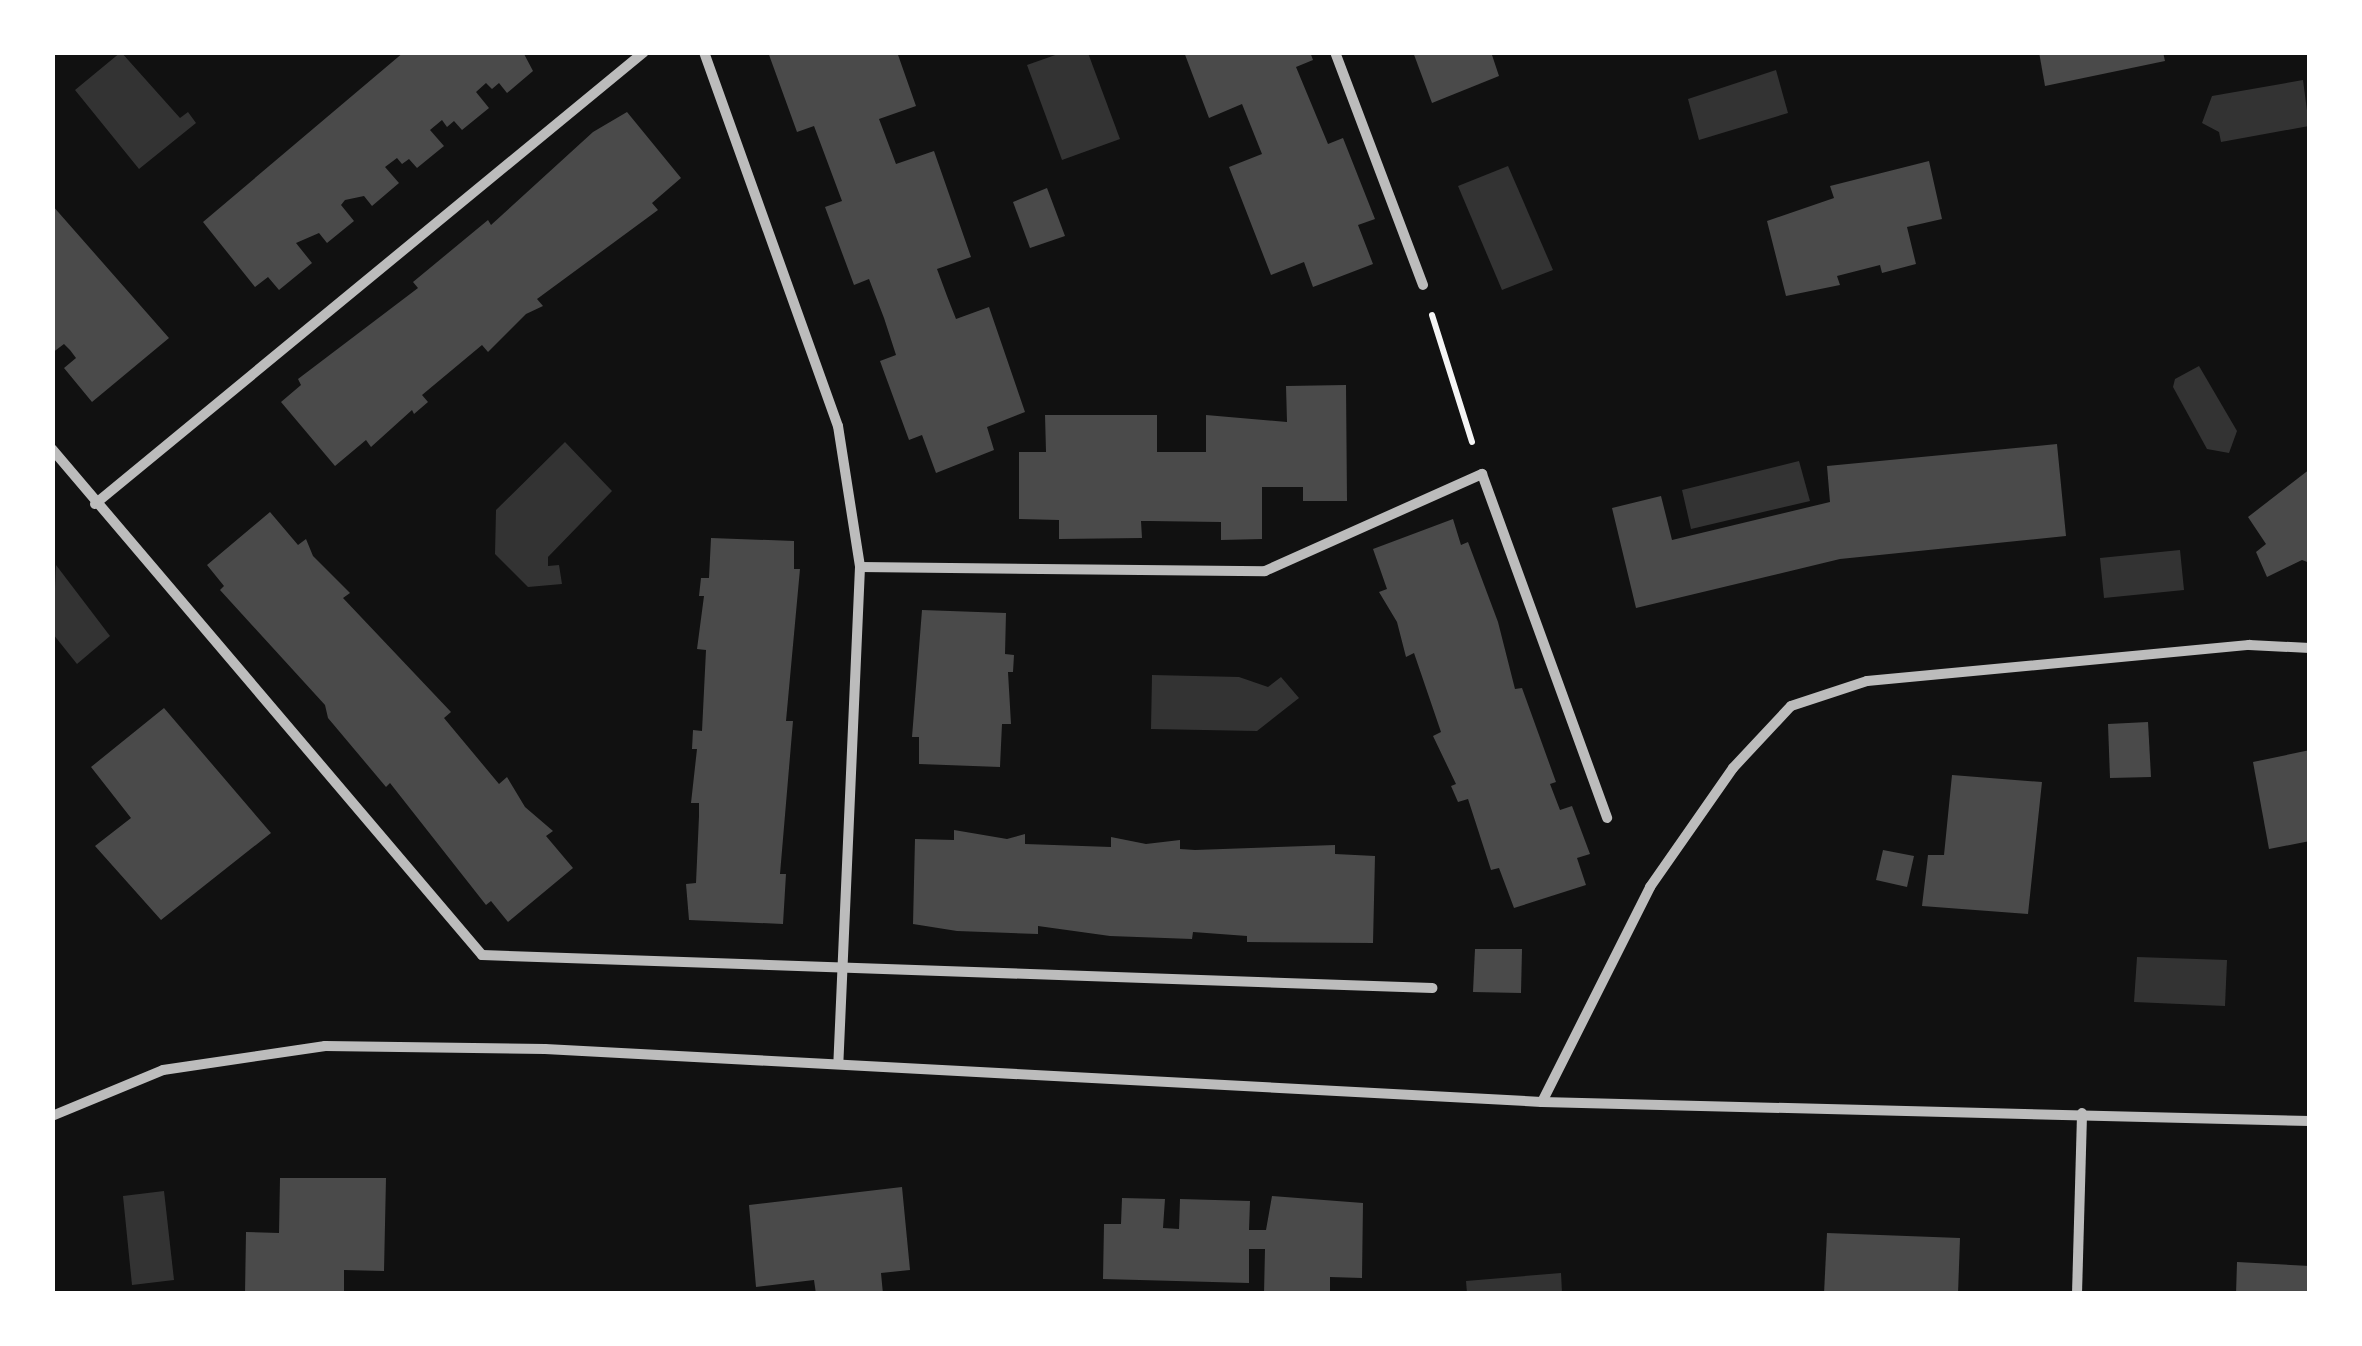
<!DOCTYPE html>
<html>
<head>
<meta charset="utf-8">
<style>
	body { margin:0 }
	#map { position:relative; width:2362px; height:1346px; overflow:hidden; background:#111; font-family:"Asap Condensed",sans-serif }
	div>[style] { position:absolute }
	.water>* { inset:0; background:#333 }
	.building>* { inset:0; background:#4a4a4a }
	.path>* { height:6px; margin:-3px; padding:0 3px; transform-origin:3px; border-radius:3px; background:#f5f5f5 }
	.minor>* { height:10px; margin:-5px; padding:0 5px; transform-origin:5px; border-radius:5px; background:#bcbcbc }
	span { translate:-50% -50%; white-space:nowrap; text-align:center; line-height:1.15; -webkit-text-stroke:8px #fff; paint-order:stroke }
	.frame { position:absolute; inset:0; border:55px solid #fff; pointer-events:none }
</style>
</head>
<body>
<div id="map">
	<div class="water">
		<div style="clip-path:polygon(121px 52px,180px 118px,188px 112px,196px 123px,139px 169px,75px 90px)"></div>
		<div style="clip-path:polygon(1061px 53px,1088px 53px,1120px 139px,1062px 160px,1027px 65px)"></div>
		<div style="clip-path:polygon(1776px 70px,1788px 113px,1699px 140px,1688px 99px)"></div>
		<div style="clip-path:polygon(2303px 80px,2309px 126px,2221px 142px,2219px 132px,2202px 123px,2212px 96px)"></div>
		<div style="clip-path:polygon(1508px 166px,1553px 270px,1502px 290px,1458px 186px)"></div>
		<div style="clip-path:polygon(2199px 366px,2237px 431px,2229px 453px,2207px 449px,2173px 387px,2175px 379px)"></div>
		<div style="clip-path:polygon(565px 442px,612px 491px,548px 557px,548px 566px,559px 565px,562px 584px,528px 587px,495px 554px,496px 510px)"></div>
		<div style="clip-path:polygon(1799px 461px,1810px 501px,1691px 529px,1682px 490px)"></div>
		<div style="clip-path:polygon(2180px 550px,2184px 590px,2104px 598px,2100px 558px)"></div>
		<div style="clip-path:polygon(56px 565px,110px 636px,77px 664px,53px 634px)"></div>
		<div style="clip-path:polygon(1152px 675px,1239px 677px,1268px 687px,1281px 677px,1299px 698px,1257px 731px,1151px 729px)"></div>
		<div style="clip-path:polygon(2137px 957px,2227px 960px,2225px 1006px,2134px 1002px)"></div>
		<div style="clip-path:polygon(164px 1191px,174px 1280px,132px 1285px,123px 1196px)"></div>
		<div style="clip-path:polygon(1561px 1273px,1562px 1293px,1467px 1293px,1466px 1281px)"></div>
	</div>
	<div class="building">
		<div style="clip-path:polygon(404px 52px,523px 52px,533px 71px,507px 93px,499px 83px,492px 89px,486px 83px,476px 92px,489px 108px,462px 130px,454px 121px,447px 127px,442px 120px,430px 130px,444px 146px,417px 168px,409px 159px,402px 164px,397px 158px,385px 167px,399px 183px,372px 206px,364px 196px,345px 200px,341px 205px,354px 221px,327px 243px,319px 233px,296px 243px,312px 263px,279px 290px,268px 277px,255px 287px,203px 222px)"></div>
		<div style="clip-path:polygon(768px 52px,897px 52px,916px 106px,879px 119px,896px 164px,934px 151px,971px 257px,937px 269px,947px 296px,956px 319px,989px 307px,1025px 412px,987px 427px,994px 450px,936px 473px,922px 435px,909px 440px,880px 361px,896px 355px,884px 318px,869px 279px,854px 285px,825px 207px,842px 201px,814px 126px,797px 132px)"></div>
		<div style="clip-path:polygon(1184px 52px,1310px 52px,1313px 60px,1296px 67px,1328px 144px,1343px 138px,1375px 219px,1358px 225px,1373px 264px,1313px 287px,1304px 262px,1271px 275px,1229px 167px,1262px 154px,1242px 104px,1209px 118px)"></div>
		<div style="clip-path:polygon(1413px 52px,1491px 52px,1499px 76px,1432px 103px)"></div>
		<div style="clip-path:polygon(2039px 52px,2163px 52px,2165px 61px,2045px 86px)"></div>
		<div style="clip-path:polygon(627px 112px,681px 178px,652px 203px,658px 210px,537px 299px,543px 306px,526px 314px,488px 352px,482px 345px,422px 395px,428px 402px,414px 414px,412px 410px,371px 447px,366px 440px,335px 466px,281px 402px,301px 385px,298px 379px,418px 288px,413px 282px,488px 220px,491px 225px,593px 132px)"></div>
		<div style="clip-path:polygon(1929px 161px,1942px 219px,1907px 227px,1916px 264px,1882px 273px,1880px 265px,1837px 276px,1840px 285px,1786px 296px,1767px 221px,1834px 198px,1830px 186px)"></div>
		<div style="clip-path:polygon(1047px 188px,1065px 236px,1030px 248px,1013px 202px)"></div>
		<div style="clip-path:polygon(52px 205px,169px 338px,92px 402px,64px 368px,76px 358px,70px 350px,64px 344px,52px 353px)"></div>
		<div style="clip-path:polygon(1346px 385px,1347px 501px,1303px 501px,1303px 487px,1262px 487px,1262px 539px,1221px 540px,1221px 522px,1149px 521px,1141px 521px,1142px 538px,1059px 539px,1059px 520px,1019px 519px,1019px 452px,1046px 452px,1045px 415px,1157px 415px,1157px 452px,1206px 452px,1206px 415px,1287px 422px,1286px 386px)"></div>
		<div style="clip-path:polygon(2057px 444px,2066px 536px,1840px 559px,1636px 608px,1612px 508px,1661px 496px,1672px 540px,1830px 502px,1827px 466px)"></div>
		<div style="clip-path:polygon(2310px 469px,2310px 563px,2302px 560px,2267px 577px,2256px 552px,2266px 544px,2248px 517px)"></div>
		<div style="clip-path:polygon(270px 512px,298px 545px,306px 539px,313px 556px,350px 593px,343px 598px,451px 712px,444px 718px,499px 784px,507px 777px,525px 807px,553px 831px,546px 836px,573px 868px,508px 922px,491px 901px,486px 905px,390px 783px,386px 787px,328px 718px,325px 705px,220px 590px,224px 586px,207px 565px)"></div>
		<div style="clip-path:polygon(1453px 519px,1461px 545px,1468px 542px,1498px 622px,1515px 689px,1522px 688px,1556px 782px,1550px 784px,1560px 810px,1572px 806px,1590px 854px,1577px 858px,1586px 885px,1514px 908px,1499px 868px,1491px 870px,1468px 799px,1458px 802px,1451px 786px,1456px 784px,1433px 736px,1441px 732px,1414px 653px,1406px 657px,1397px 622px,1379px 592px,1387px 589px,1373px 549px)"></div>
		<div style="clip-path:polygon(711px 538px,794px 541px,794px 569px,800px 569px,786px 721px,793px 721px,780px 874px,786px 874px,783px 924px,689px 920px,686px 884px,696px 883px,699px 816px,699px 803px,691px 803px,697px 749px,692px 749px,693px 730px,702px 731px,706px 650px,697px 649px,704px 596px,699px 596px,701px 578px,709px 578px)"></div>
		<div style="clip-path:polygon(922px 610px,1006px 613px,1005px 654px,1014px 655px,1013px 672px,1008px 672px,1011px 724px,1002px 724px,1000px 767px,919px 764px,919px 737px,912px 737px)"></div>
		<div style="clip-path:polygon(164px 708px,271px 833px,161px 920px,95px 846px,131px 818px,91px 767px)"></div>
		<div style="clip-path:polygon(2148px 722px,2151px 777px,2110px 778px,2108px 724px)"></div>
		<div style="clip-path:polygon(2310px 750px,2310px 841px,2269px 849px,2253px 762px)"></div>
		<div style="clip-path:polygon(1952px 775px,2042px 782px,2028px 914px,1922px 906px,1928px 855px,1944px 855px)"></div>
		<div style="clip-path:polygon(954px 830px,1007px 839px,1025px 834px,1025px 844px,1111px 847px,1111px 837px,1146px 844px,1180px 840px,1180px 849px,1195px 850px,1335px 845px,1335px 854px,1375px 856px,1373px 943px,1247px 942px,1247px 936px,1193px 932px,1192px 939px,1110px 936px,1038px 926px,1038px 934px,957px 931px,913px 924px,915px 839px,954px 840px)"></div>
		<div style="clip-path:polygon(1883px 850px,1914px 856px,1907px 887px,1876px 880px)"></div>
		<div style="clip-path:polygon(1475px 949px,1522px 949px,1521px 993px,1473px 992px)"></div>
		<div style="clip-path:polygon(280px 1178px,386px 1178px,384px 1271px,344px 1270px,344px 1294px,245px 1294px,246px 1232px,279px 1233px)"></div>
		<div style="clip-path:polygon(902px 1187px,910px 1270px,881px 1273px,883px 1294px,816px 1294px,814px 1280px,756px 1287px,749px 1205px)"></div>
		<div style="clip-path:polygon(1272px 1196px,1363px 1203px,1362px 1278px,1330px 1277px,1330px 1294px,1264px 1294px,1265px 1249px,1249px 1249px,1249px 1283px,1103px 1279px,1104px 1224px,1121px 1224px,1122px 1198px,1165px 1199px,1163px 1228px,1179px 1229px,1180px 1199px,1250px 1201px,1249px 1230px,1266px 1230px)"></div>
		<div style="clip-path:polygon(1827px 1233px,1960px 1238px,1958px 1294px,1824px 1294px)"></div>
		<div style="clip-path:polygon(2237px 1262px,2310px 1266px,2310px 1294px,2236px 1294px)"></div>
	</div>
	<div class="path">
		<div style="left:1432px;top:315px;width:133px;rotate:72.5deg"></div>
	</div>
	<div class="minor">
		<div style="left:704px;top:52px;width:397px;rotate:70.3deg"></div>
		<div style="left:838px;top:426px;width:143px;rotate:81.1deg"></div>
		<div style="left:860px;top:567px;width:497px;rotate:92.5deg"></div>
		<div style="left:1335px;top:52px;width:249px;rotate:69.3deg"></div>
		<div style="left:52px;top:449px;width:664px;rotate:49.64deg"></div>
		<div style="left:482px;top:955px;width:951px;rotate:1.99deg"></div>
		<div style="left:95px;top:504px;width:711px;rotate:-39.47deg"></div>
		<div style="left:860px;top:567px;width:405px;rotate:0.6deg"></div>
		<div style="left:1265px;top:571px;width:238px;rotate:-24.1deg"></div>
		<div style="left:1482px;top:474px;width:366px;rotate:70deg"></div>
		<div style="left:1542px;top:1102px;width:241px;rotate:-63.3deg"></div>
		<div style="left:1650px;top:887px;width:145px;rotate:-55.1deg"></div>
		<div style="left:1733px;top:768px;width:85px;rotate:-46.9deg"></div>
		<div style="left:1791px;top:706px;width:80px;rotate:-18.2deg"></div>
		<div style="left:1867px;top:681px;width:384px;rotate:-5.4deg"></div>
		<div style="left:2249px;top:645px;width:61px;rotate:2.8deg"></div>
		<div style="left:52px;top:1116px;width:120px;rotate:-22.5deg"></div>
		<div style="left:163px;top:1070px;width:164px;rotate:-8.4deg"></div>
		<div style="left:325px;top:1046px;width:220px;rotate:0.8deg"></div>
		<div style="left:545px;top:1049px;width:998px;rotate:3.04deg"></div>
		<div style="left:1542px;top:1102px;width:768px;rotate:1.42deg"></div>
		<div style="left:2077px;top:1294px;width:181px;rotate:-88.4deg"></div>
	</div>
	<div class="frame"></div>
</div>
</body>
</html>
